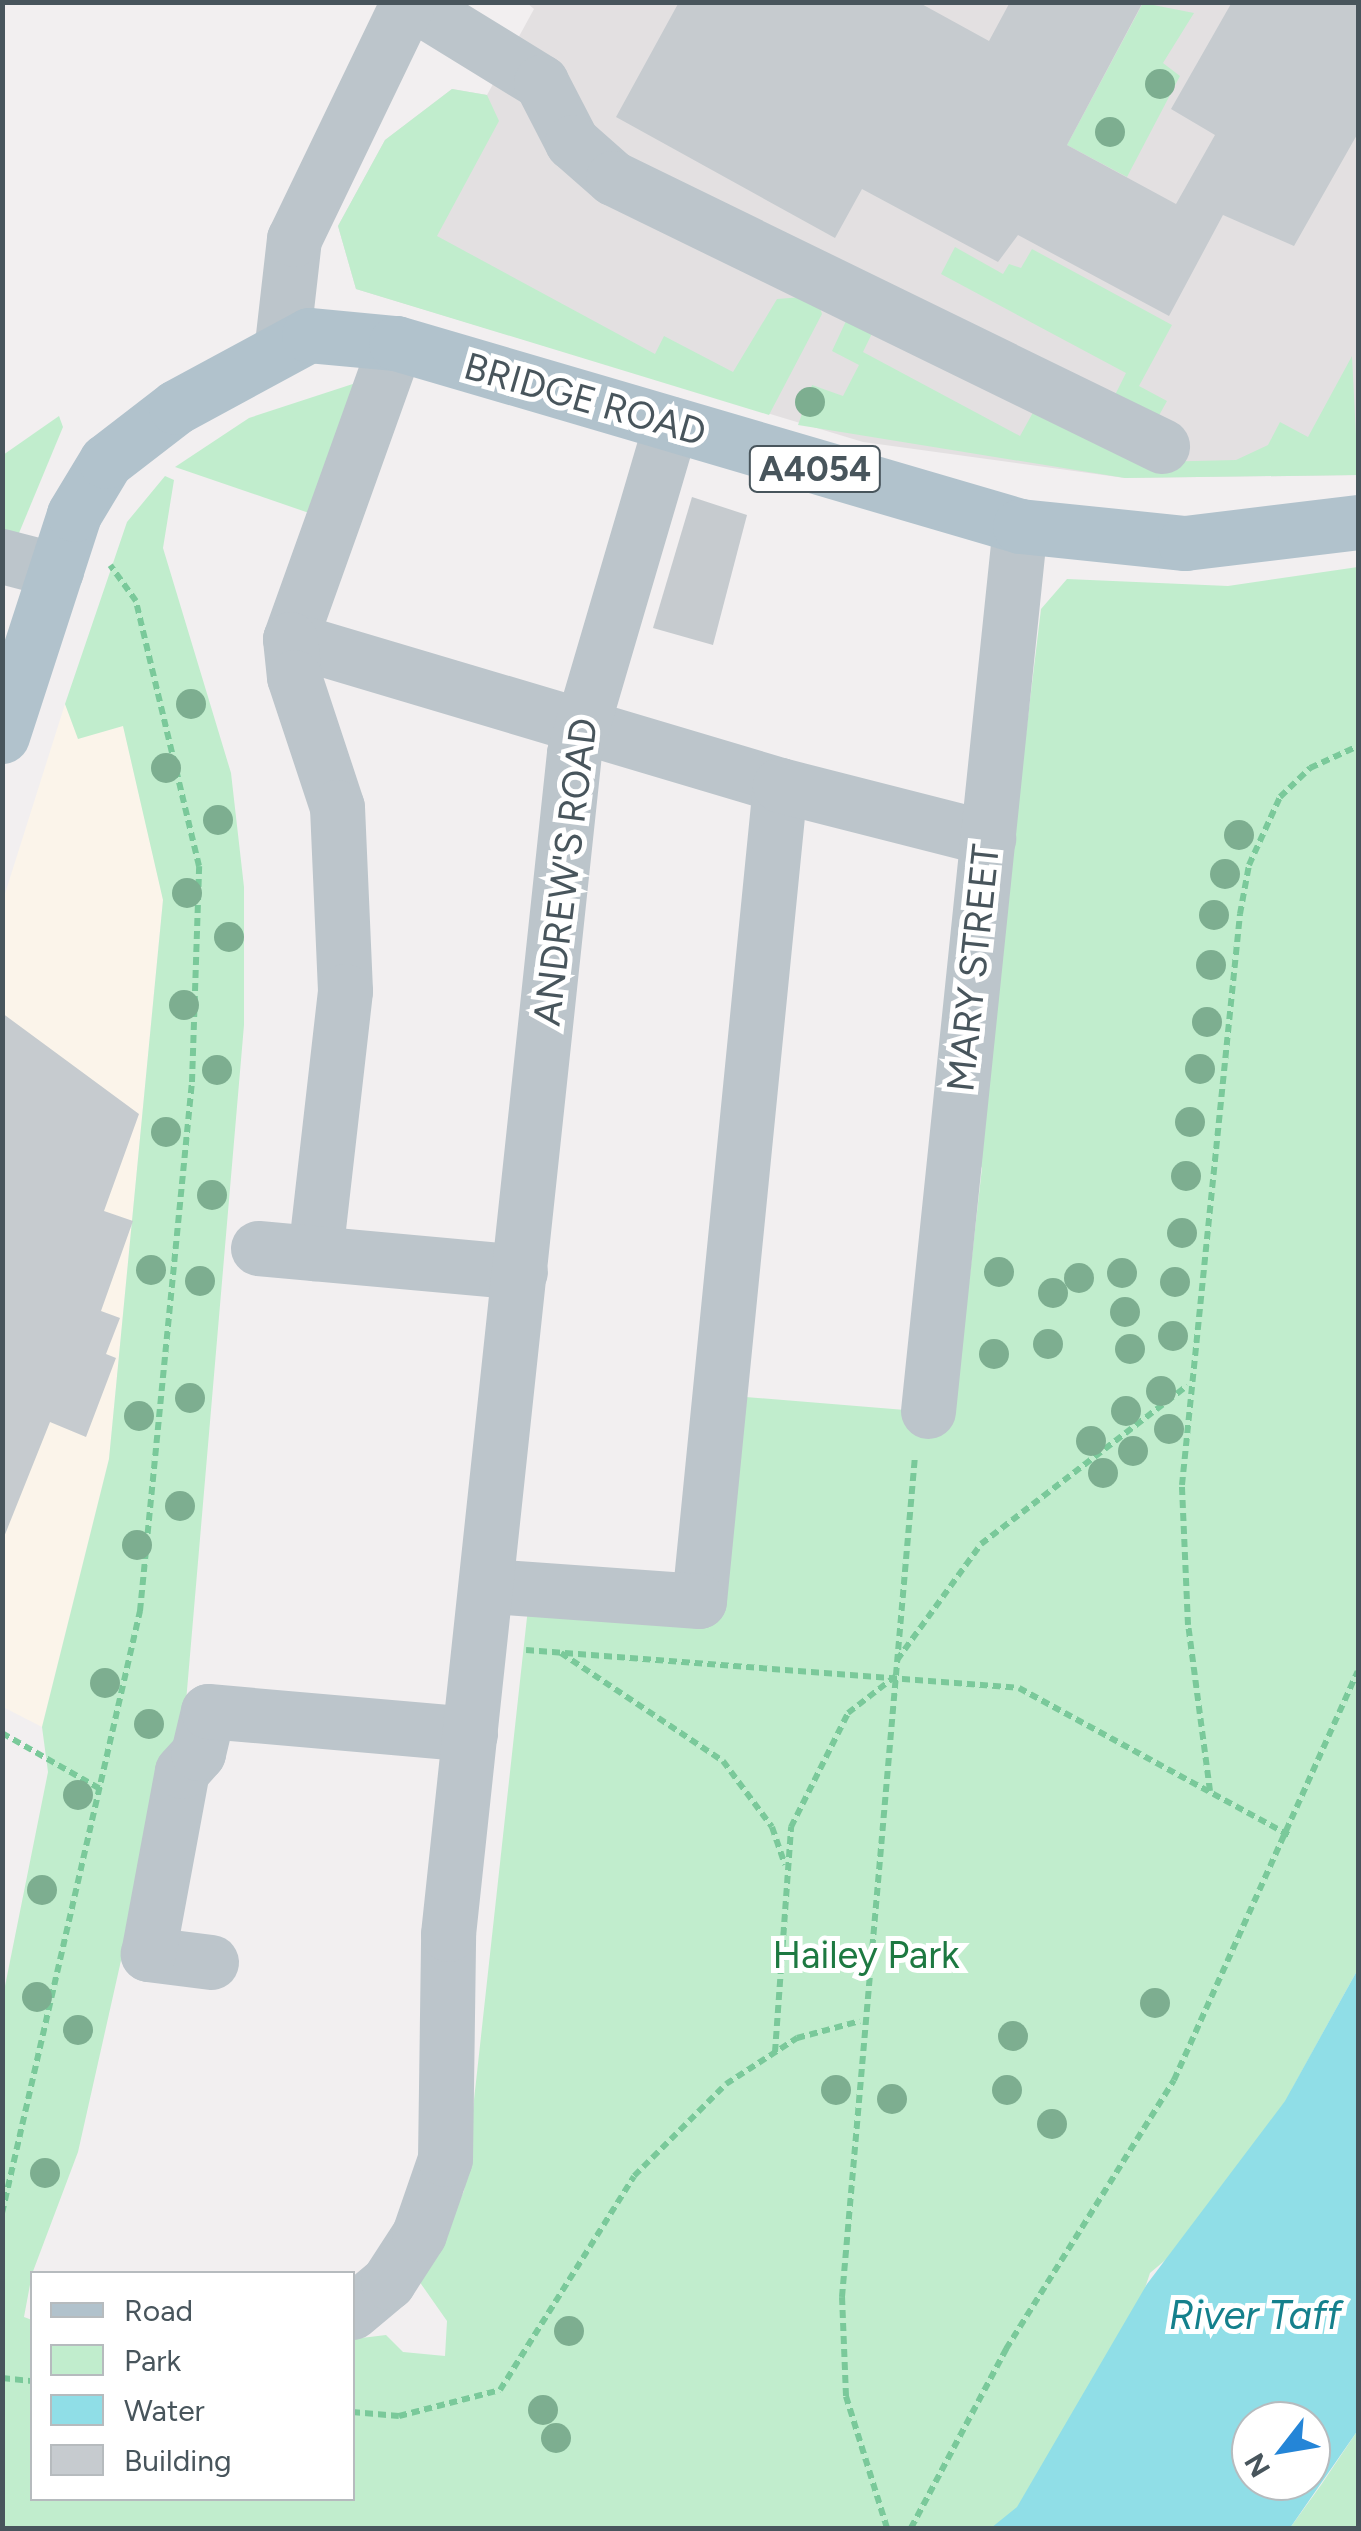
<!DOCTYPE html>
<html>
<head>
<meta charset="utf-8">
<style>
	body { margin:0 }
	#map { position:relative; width:1361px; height:2531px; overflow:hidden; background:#f2eff0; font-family:Figtree,sans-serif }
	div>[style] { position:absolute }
	.commercial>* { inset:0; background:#fbf4ea }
	.education>* { inset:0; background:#e3e0e1 }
	.green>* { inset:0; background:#c1edcd }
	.water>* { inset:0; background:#90dee7 }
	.building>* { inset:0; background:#c6cbcf }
	.path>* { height:6px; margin-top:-3px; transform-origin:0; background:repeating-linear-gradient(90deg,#7ac99a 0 8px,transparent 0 13px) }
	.minor>* { height:55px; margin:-27.5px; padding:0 27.5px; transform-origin:27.5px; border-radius:27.5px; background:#bcc5cb }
	.major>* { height:55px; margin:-27.5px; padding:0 27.5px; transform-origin:27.5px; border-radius:27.5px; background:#b1c2cc }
	.trees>* { width:30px; height:30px; margin:-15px; border-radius:50%; background:#7dae90 }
	span { translate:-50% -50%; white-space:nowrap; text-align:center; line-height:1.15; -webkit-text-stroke:10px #fff; paint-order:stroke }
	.shield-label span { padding:2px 8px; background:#fff; border:2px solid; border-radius:8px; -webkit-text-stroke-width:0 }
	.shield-label { font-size:35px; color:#48555c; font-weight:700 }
	.street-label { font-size:38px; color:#48555c }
	.park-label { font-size:38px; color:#1d7941 }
	.water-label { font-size:40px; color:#14808c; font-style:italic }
	.frame { position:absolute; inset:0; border:5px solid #48555c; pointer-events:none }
	.legend { position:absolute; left:30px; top:2271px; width:325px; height:230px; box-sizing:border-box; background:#fff; border:2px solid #b6bbbe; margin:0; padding:12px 18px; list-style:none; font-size:30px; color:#48555c }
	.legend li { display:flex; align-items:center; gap:20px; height:50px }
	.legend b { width:50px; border:2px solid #b6bbbe }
	.north { position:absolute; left:1231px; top:2401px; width:100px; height:100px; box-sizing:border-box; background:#fff; border:2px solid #b6bbbe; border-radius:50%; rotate:239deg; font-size:28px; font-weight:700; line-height:40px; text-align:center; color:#48555c }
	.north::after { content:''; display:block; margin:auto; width:35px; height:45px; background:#2485d7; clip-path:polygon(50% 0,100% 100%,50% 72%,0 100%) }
</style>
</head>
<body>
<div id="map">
	<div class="commercial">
		<div style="clip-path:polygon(65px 704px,78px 738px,123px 725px,163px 899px,109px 1459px,42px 1727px,3px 1707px,3px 900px)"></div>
	</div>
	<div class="education">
		<div style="clip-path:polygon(527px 3px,1358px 3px,1358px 475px,1125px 478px,863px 442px,356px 289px,338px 226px,385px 140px,452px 89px,487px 95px,534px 9px)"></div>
	</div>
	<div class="green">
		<div style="clip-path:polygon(1143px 3px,1194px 13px,1163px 63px,1180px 76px,1127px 177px,1067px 145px)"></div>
		<div style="clip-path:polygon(452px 89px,487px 95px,499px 121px,437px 236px,655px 354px,664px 336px,733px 372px,777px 299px,816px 296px,822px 314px,769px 415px,356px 289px,338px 226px,385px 140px)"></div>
		<div style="clip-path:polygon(955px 247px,1003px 274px,1009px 264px,1021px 268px,1032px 249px,1172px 325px,1139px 386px,1167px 401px,1157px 419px,1111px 403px,1126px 373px,941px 274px)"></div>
		<div style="clip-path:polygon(846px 321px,878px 321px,863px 352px,1020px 436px,1036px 407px,1153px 462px,1236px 460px,1268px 445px,1280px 422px,1308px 437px,1352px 356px,1358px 475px,1125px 478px,798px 425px,812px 385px,843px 396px,859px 365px,832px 351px)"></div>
		<div style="clip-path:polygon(365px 380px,312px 514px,175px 467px,249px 418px)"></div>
		<div style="clip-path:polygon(59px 416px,63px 427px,19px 533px,3px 532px,3px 455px)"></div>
		<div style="clip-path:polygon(165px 476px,174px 480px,163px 548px,231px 773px,244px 887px,244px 1025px,183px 1737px,166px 1760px,78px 2152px,32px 2274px,24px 2317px,32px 2320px,32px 2498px,352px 2498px,353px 2339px,386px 2335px,403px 2352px,445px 2356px,447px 2321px,419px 2281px,464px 2191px,529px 1599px,711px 1616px,733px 1396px,954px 1414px,982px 1168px,975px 1156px,1041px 609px,1067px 579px,1228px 586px,1358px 567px,1358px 1969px,1292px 2089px,1301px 2096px,1208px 2224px,1150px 2273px,1065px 2528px,3px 2528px,3px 1996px,48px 1772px,42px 1727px,109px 1459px,163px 900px,123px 726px,78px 739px,65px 704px,127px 522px)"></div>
		<div style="clip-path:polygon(1358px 2430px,1358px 2528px,1290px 2528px,1321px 2485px)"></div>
	</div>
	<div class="water">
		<div style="clip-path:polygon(evenodd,1358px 1969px,1358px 2430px,1290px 2528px,991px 2528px,1017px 2507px,1147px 2284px,1285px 2101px,1358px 1969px,1251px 2421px,1311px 2421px,1311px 2481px,1251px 2481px,1251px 2421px)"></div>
	</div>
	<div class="building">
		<div style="clip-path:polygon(679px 2px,918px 2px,989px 41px,1010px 2px,1143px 2px,1067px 145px,1176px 204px,1215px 135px,1171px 109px,1232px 2px,1358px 2px,1358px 133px,1294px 246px,1223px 215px,1169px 316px,1018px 235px,998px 262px,862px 189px,835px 238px,616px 117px)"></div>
		<div style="clip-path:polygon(692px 497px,747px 515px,713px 645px,653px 628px)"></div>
		<div style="clip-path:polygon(2px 1013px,139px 1114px,104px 1211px,133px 1221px,101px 1311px,120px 1318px,106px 1354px,116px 1358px,86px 1437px,50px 1422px,4px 1537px)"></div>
	</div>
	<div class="path">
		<div style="left:526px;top:1650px;width:494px;rotate:4.4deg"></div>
		<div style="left:1019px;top:1688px;width:309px;rotate:28.6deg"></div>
		<div style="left:561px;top:1653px;width:195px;rotate:33.7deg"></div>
		<div style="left:723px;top:1761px;width:82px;rotate:53.4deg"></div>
		<div style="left:772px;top:1827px;width:40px;rotate:71.1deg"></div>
		<div style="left:897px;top:1660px;width:143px;rotate:-54.1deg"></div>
		<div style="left:981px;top:1544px;width:260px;rotate:-37.5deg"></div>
		<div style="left:2px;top:1733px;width:115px;rotate:29.7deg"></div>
		<div style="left:1210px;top:1791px;width:167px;rotate:-97.5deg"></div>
		<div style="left:1188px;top:1625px;width:140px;rotate:-92.5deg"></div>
		<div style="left:1182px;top:1485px;width:574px;rotate:-84.2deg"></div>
		<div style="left:1240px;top:914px;width:50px;rotate:-79.6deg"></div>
		<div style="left:1249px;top:865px;width:75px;rotate:-65.5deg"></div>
		<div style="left:1280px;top:797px;width:42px;rotate:-44deg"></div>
		<div style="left:1310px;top:768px;width:53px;rotate:-24.6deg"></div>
		<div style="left:775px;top:2052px;width:226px;rotate:-85.9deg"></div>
		<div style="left:791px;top:1827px;width:127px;rotate:-63.4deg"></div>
		<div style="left:848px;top:1713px;width:62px;rotate:-37.8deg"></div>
		<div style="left:2px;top:2213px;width:618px;rotate:-77.09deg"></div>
		<div style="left:140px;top:1611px;width:532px;rotate:-84.39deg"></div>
		<div style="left:192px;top:1082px;width:216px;rotate:-88.1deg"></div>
		<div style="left:199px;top:866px;width:272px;rotate:-103.4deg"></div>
		<div style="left:136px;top:601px;width:44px;rotate:-125.8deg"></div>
		<div style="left:2px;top:2378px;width:30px;rotate:6deg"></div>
		<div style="left:352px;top:2412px;width:47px;rotate:4.9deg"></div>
		<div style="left:399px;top:2416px;width:104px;rotate:-14.4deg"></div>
		<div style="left:500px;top:2390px;width:252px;rotate:-57.9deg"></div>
		<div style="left:634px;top:2176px;width:130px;rotate:-45deg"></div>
		<div style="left:726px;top:2084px;width:85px;rotate:-32.9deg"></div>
		<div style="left:797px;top:2038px;width:65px;rotate:-15.1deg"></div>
		<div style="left:887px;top:2528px;width:138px;rotate:-107.3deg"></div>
		<div style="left:846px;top:2396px;width:99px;rotate:-92.3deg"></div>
		<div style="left:842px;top:2297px;width:845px;rotate:-85.04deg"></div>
		<div style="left:911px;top:2528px;width:203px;rotate:-62deg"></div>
		<div style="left:1006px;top:2349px;width:317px;rotate:-58deg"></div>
		<div style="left:1174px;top:2080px;width:448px;rotate:-65.8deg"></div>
	</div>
	<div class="minor">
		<div style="left:411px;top:2px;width:153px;rotate:31.6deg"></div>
		<div style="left:541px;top:82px;width:68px;rotate:62.7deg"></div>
		<div style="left:572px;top:142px;width:55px;rotate:41.3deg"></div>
		<div style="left:613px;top:178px;width:611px;rotate:26.02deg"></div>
		<div style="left:396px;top:343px;width:314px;rotate:109.7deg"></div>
		<div style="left:290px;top:639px;width:511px;rotate:16.59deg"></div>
		<div style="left:780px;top:785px;width:820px;rotate:95.67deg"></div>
		<div style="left:699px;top:1601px;width:209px;rotate:-175.9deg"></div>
		<div style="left:282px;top:344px;width:106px;rotate:-83.5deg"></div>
		<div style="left:294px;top:239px;width:263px;rotate:-64.3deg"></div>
		<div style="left:2px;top:556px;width:56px;rotate:14.5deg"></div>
		<div style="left:290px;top:639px;width:38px;rotate:84deg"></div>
		<div style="left:294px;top:677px;width:137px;rotate:71.7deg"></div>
		<div style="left:337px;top:807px;width:184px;rotate:87.5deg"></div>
		<div style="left:345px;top:991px;width:264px;rotate:96.5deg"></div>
		<div style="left:780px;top:785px;width:215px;rotate:14.3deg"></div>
		<div style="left:258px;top:1248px;width:263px;rotate:5.2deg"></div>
		<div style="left:928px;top:1411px;width:890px;rotate:-84.07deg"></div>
		<div style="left:211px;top:1962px;width:64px;rotate:-172.8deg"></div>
		<div style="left:148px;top:1954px;width:186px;rotate:-79.5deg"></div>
		<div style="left:182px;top:1771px;width:24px;rotate:-48deg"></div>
		<div style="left:198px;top:1753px;width:43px;rotate:-76.6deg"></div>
		<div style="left:208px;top:1711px;width:263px;rotate:5deg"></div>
		<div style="left:352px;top:2312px;width:47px;rotate:-39.8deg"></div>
		<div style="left:388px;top:2282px;width:57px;rotate:-57.1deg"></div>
		<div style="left:419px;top:2234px;width:79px;rotate:-70.9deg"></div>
		<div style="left:445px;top:2159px;width:225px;rotate:-89.2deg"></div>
		<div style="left:448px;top:1934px;width:1188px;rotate:-83.91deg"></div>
		<div style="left:574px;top:753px;width:343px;rotate:-73.6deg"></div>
	</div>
	<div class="major">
		<div style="left:2px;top:736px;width:233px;rotate:-72deg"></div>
		<div style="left:74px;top:514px;width:62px;rotate:-58.9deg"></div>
		<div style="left:106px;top:461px;width:88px;rotate:-37.6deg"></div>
		<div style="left:176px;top:407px;width:151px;rotate:-28.4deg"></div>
		<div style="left:309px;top:335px;width:87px;rotate:5.3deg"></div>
		<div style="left:396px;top:343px;width:650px;rotate:16.34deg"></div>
		<div style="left:1020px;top:526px;width:166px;rotate:5.9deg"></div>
		<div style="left:1185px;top:543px;width:174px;rotate:-6.9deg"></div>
	</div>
	<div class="trees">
		<div style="left:1160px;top:84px"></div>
		<div style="left:1110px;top:132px"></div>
		<div style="left:810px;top:402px"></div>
		<div style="left:191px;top:704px"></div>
		<div style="left:166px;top:768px"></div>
		<div style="left:218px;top:820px"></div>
		<div style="left:1239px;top:835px"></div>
		<div style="left:1225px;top:874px"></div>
		<div style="left:187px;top:893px"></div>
		<div style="left:1214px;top:915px"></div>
		<div style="left:229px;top:937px"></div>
		<div style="left:1211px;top:965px"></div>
		<div style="left:184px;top:1005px"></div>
		<div style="left:1207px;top:1022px"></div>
		<div style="left:1200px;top:1069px"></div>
		<div style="left:217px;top:1070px"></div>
		<div style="left:1190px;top:1122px"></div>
		<div style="left:166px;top:1132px"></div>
		<div style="left:1186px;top:1176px"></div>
		<div style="left:212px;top:1195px"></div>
		<div style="left:1182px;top:1233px"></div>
		<div style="left:151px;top:1270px"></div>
		<div style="left:999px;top:1272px"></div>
		<div style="left:1122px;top:1273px"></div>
		<div style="left:1079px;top:1278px"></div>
		<div style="left:200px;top:1281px"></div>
		<div style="left:1175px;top:1282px"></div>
		<div style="left:1053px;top:1293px"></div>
		<div style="left:1125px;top:1312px"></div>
		<div style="left:1173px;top:1336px"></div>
		<div style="left:1048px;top:1344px"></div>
		<div style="left:1130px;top:1349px"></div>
		<div style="left:994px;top:1354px"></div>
		<div style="left:1161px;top:1391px"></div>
		<div style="left:190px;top:1398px"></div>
		<div style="left:1126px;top:1411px"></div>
		<div style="left:139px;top:1416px"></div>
		<div style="left:1169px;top:1429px"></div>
		<div style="left:1091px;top:1441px"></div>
		<div style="left:1133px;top:1451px"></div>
		<div style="left:1103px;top:1473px"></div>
		<div style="left:180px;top:1506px"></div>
		<div style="left:137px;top:1545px"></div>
		<div style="left:105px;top:1683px"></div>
		<div style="left:149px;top:1724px"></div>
		<div style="left:78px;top:1795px"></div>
		<div style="left:42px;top:1890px"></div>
		<div style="left:37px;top:1997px"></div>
		<div style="left:1155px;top:2003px"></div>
		<div style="left:78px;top:2030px"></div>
		<div style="left:1013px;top:2036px"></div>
		<div style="left:836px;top:2090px"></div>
		<div style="left:1007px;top:2090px"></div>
		<div style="left:892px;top:2099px"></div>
		<div style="left:1052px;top:2124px"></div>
		<div style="left:45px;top:2173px"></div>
		<div style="left:569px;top:2331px"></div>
		<div style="left:543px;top:2410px"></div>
		<div style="left:556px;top:2438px"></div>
	</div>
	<div class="shield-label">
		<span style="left:815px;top:469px">A4054</span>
	</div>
	<div class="street-label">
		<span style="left:585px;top:400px;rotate:16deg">BRIDGE ROAD</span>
		<span style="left:566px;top:872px;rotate:-83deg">ANDREW'S ROAD</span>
		<span style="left:974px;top:968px;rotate:-84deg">MARY STREET</span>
	</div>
	<div class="park-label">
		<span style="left:866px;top:1956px">Hailey Park</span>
	</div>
	<div class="water-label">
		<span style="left:1255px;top:2315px">River Taff</span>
	</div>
	<div class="frame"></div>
	<ul class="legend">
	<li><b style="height:12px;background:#b1c2cc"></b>Road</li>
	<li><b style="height:28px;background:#c1edcd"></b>Park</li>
	<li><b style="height:28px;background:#90dee7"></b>Water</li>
	<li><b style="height:28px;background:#c6cbcf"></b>Building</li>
	</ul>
	<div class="north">N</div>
</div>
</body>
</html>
